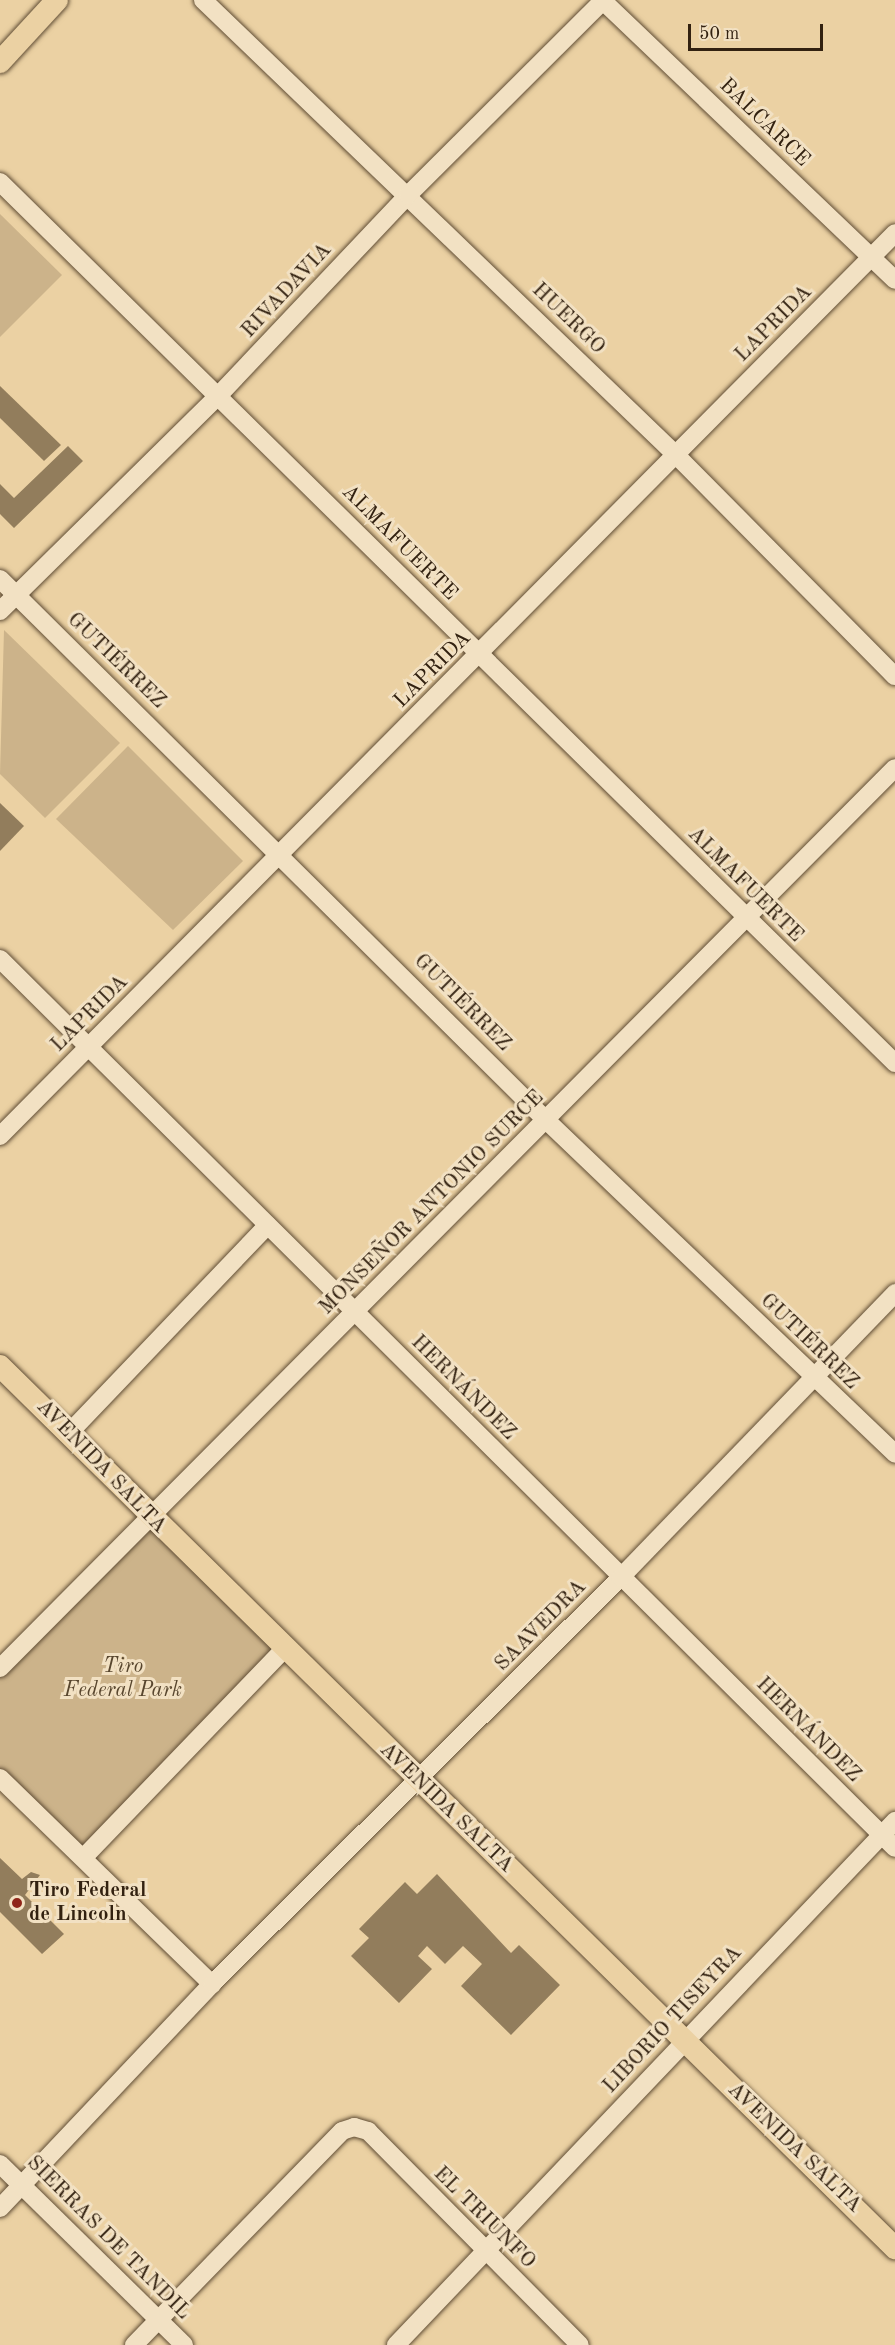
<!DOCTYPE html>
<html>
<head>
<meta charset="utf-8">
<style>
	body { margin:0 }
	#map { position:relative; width:895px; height:2345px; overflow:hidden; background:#ebd1a3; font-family:"Old Standard TT",serif }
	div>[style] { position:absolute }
	.green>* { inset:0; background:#ccb38a }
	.building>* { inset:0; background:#927d5c }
	.roads { filter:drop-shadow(0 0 2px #604d35) drop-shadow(0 0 2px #604d35) }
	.minor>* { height:18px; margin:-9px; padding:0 9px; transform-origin:9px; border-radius:9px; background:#f2e1c3 }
	.major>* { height:22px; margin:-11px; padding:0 11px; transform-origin:11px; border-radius:11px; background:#ebd1a3 }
	.dots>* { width:16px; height:16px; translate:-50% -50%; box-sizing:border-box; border:3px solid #f2e1c3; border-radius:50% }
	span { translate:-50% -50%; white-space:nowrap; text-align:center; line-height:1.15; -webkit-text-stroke:6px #f2e1c3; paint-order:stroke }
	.street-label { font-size:21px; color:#322110 }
	.park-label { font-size:21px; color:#58462e; font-style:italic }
	.poi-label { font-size:21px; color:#322110; font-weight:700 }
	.left { translate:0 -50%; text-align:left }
	.scale { position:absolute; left:688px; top:24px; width:135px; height:27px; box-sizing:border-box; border:3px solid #322110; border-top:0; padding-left:8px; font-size:18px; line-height:21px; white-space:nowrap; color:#322110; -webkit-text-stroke:4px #f2e1c3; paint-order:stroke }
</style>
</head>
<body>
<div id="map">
	<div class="green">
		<div style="clip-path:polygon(0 214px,62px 275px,0 337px)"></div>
		<div style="clip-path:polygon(4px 630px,120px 743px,45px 818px,0 774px)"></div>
		<div style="clip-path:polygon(128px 746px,243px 861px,173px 930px,56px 819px)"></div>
		<div style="clip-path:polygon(149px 1517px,284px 1649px,85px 1856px,0 1778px,0 1668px)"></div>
	</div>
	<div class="building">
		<div style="clip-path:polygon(0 386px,61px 445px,44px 461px,0 418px)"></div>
		<div style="clip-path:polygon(68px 446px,83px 461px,14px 528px,0 514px,0 484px,14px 498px)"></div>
		<div style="clip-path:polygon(0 803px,24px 826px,0 851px)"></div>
		<div style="clip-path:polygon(0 1858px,22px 1879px,31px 1872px,40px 1875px,25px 1895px,64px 1934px,42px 1954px,0 1912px)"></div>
		<div style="clip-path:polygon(437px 1874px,511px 1953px,519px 1945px,560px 1985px,511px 2035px,461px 1986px,482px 1964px,463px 1946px,445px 1964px,427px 1946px,418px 1956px,432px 1969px,399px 2003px,351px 1956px,369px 1938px,359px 1929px,405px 1882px,417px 1894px)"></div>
	</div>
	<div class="roads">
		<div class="minor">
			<div style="left:203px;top:0;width:656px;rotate:43.89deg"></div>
			<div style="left:676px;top:455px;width:311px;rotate:45.3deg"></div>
			<div style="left:602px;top:0;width:405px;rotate:43.7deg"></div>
			<div style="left:0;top:182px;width:1256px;rotate:44.55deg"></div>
			<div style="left:0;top:579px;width:769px;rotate:44.74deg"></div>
			<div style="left:546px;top:1120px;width:483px;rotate:43.7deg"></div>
			<div style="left:0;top:611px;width:306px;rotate:-44.6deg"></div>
			<div style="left:218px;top:396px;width:277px;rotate:-46.6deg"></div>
			<div style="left:408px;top:195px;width:276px;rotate:-44.9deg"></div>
			<div style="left:0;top:959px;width:1261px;rotate:44.81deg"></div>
			<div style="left:0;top:1136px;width:1271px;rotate:-45.25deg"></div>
			<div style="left:70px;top:1432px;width:286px;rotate:-46.3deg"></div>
			<div style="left:0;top:1668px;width:1269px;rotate:-45.16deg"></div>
			<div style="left:0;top:1778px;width:296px;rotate:44.2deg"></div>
			<div style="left:85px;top:1856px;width:287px;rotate:-46.1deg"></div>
			<div style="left:0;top:2164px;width:258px;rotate:44.5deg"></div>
			<div style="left:0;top:2208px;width:308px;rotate:-46.6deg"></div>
			<div style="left:212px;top:1984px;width:577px;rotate:-44.86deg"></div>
			<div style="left:621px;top:1577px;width:395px;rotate:-46deg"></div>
			<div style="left:134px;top:2345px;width:298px;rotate:-45.8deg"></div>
			<div style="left:342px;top:2131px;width:13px;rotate:-18deg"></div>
			<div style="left:354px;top:2127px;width:15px;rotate:16deg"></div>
			<div style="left:368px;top:2131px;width:301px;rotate:45.3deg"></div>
			<div style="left:396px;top:2345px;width:724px;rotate:-46.4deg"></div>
		</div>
		<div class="major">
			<div style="left:0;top:62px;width:84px;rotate:-47.4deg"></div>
			<div style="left:0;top:1366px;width:1257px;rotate:44.58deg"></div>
		</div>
	</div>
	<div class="dots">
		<div style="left:17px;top:1903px;background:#8f2418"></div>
	</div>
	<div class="street-label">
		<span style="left:764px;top:123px;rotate:44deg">BALCARCE</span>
		<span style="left:287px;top:291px;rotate:-47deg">RIVADAVIA</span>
		<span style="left:568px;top:319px;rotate:44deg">HUERGO</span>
		<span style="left:774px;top:324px;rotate:-45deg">LAPRIDA</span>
		<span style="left:399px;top:543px;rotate:45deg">ALMAFUERTE</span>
		<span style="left:116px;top:661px;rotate:44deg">GUTIÉRREZ</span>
		<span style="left:433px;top:670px;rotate:-45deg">LAPRIDA</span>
		<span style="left:745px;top:885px;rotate:45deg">ALMAFUERTE</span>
		<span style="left:462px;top:1003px;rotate:45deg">GUTIÉRREZ</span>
		<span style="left:90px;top:1014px;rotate:-45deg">LAPRIDA</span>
		<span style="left:432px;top:1203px;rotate:-45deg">MONSEÑOR ANTONIO SURCE</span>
		<span style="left:809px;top:1342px;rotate:44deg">GUTIÉRREZ</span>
		<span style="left:463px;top:1388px;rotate:45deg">HERNÁNDEZ</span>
		<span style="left:101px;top:1467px;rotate:46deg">AVENIDA SALTA</span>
		<span style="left:541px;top:1626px;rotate:-45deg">SAAVEDRA</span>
		<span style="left:808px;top:1730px;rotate:45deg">HERNÁNDEZ</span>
		<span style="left:446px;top:1808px;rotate:44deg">AVENIDA SALTA</span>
		<span style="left:673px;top:2020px;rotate:-47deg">LIBORIO TISEYRA</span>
		<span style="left:794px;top:2148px;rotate:44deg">AVENIDA SALTA</span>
		<span style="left:484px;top:2218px;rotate:45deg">EL TRIUNFO</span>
		<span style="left:108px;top:2238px;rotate:45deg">SIERRAS DE TANDIL</span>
	</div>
	<div class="park-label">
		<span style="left:123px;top:1679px">Tiro<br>Federal Park</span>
	</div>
	<div class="poi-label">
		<span class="left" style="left:29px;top:1903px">Tiro Federal<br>de Lincoln</span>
	</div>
	<div class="scale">50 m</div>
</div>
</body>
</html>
